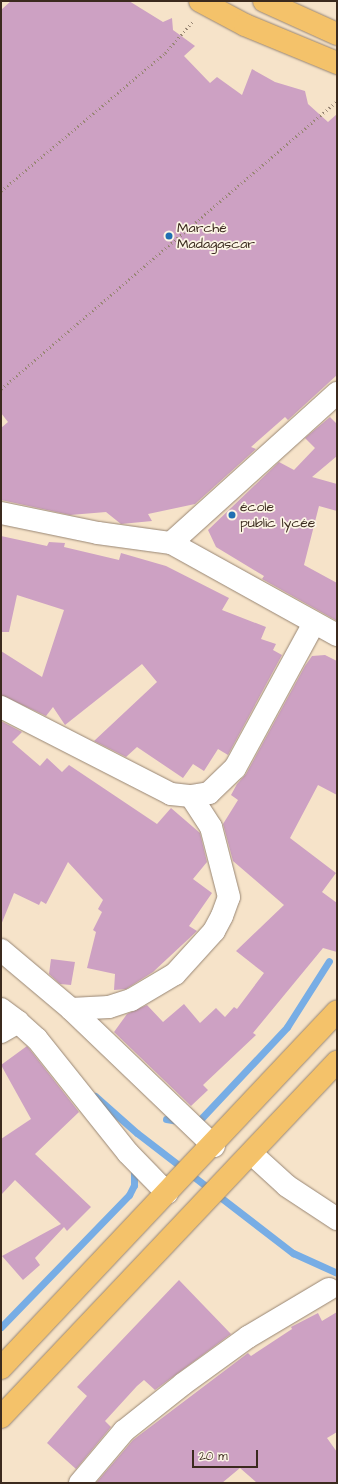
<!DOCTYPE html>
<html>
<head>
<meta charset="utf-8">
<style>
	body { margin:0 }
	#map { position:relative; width:338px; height:1484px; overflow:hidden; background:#f6e3c9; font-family:"Architects Daughter",sans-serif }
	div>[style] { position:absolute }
	.stream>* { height:7px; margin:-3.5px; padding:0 3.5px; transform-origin:3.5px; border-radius:3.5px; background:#77ade5 }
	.building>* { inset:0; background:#cda1c3 }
	.path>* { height:2.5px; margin-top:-1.25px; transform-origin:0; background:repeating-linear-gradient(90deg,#988674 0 1px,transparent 0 4px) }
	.roads { filter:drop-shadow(0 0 1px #988674) drop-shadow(0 0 1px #988674) }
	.minor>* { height:22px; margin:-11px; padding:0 11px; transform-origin:11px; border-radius:11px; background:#fff }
	.major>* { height:22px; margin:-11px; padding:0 11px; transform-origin:11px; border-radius:11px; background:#f4c26a }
	.dots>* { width:11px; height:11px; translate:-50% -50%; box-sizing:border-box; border:2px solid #fcf5e5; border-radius:50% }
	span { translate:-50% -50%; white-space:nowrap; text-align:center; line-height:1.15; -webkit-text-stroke:3.5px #fcf5e5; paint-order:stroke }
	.poi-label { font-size:14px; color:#3b2a1e }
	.left { translate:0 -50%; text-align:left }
	.frame { position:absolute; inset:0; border:2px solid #3b2a1e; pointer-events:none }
	.scale { position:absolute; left:192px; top:1450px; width:66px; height:18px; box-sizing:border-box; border:2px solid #3b2a1e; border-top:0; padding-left:5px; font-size:12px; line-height:14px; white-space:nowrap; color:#3b2a1e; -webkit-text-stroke:3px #fcf5e5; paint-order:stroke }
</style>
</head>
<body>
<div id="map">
	<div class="stream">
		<div style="left:95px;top:1096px;width:56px;rotate:41.4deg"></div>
		<div style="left:137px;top:1133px;width:197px;rotate:37.6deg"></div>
		<div style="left:293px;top:1253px;width:48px;rotate:24.4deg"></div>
		<div style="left:166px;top:1119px;width:13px;rotate:9deg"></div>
		<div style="left:196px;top:1124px;width:133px;rotate:-46.8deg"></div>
		<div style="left:287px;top:1027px;width:78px;rotate:-57.5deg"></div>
		<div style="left:1px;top:1327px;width:184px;rotate:-45.9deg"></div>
		<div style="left:129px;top:1195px;width:11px;rotate:-63deg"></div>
		<div style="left:134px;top:1185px;width:19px;rotate:-90deg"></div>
	</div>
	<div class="building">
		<div style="clip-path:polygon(11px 1px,129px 1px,163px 22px,172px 18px,173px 30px,195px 46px,184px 56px,210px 83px,217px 77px,242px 95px,252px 69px,275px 82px,305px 91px,308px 104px,328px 122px,337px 114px,337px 375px,288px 420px,285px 417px,251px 447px,256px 449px,195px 504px,148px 514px,152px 521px,121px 524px,106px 512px,70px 515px,1px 500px,1px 428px,8px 422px,1px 413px,1px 10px)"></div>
		<div style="clip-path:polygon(330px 417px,337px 424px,337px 456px,312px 477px,337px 484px,337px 511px,319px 506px,304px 565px,337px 583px,337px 621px,262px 579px,264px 576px,216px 547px,208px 530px,279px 462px,294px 470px,315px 448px,305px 438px)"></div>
		<div style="clip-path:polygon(1px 536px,47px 546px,49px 542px,65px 543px,64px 547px,119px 560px,121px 553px,166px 566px,229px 598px,222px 610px,266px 627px,261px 639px,276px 644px,273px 650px,282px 655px,228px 755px,218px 749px,204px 771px,193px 764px,183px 778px,137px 747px,126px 757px,94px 741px,157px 682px,142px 664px,65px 725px,53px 707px,46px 716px,1px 695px,1px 651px,42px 677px,64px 610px,17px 595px,9px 632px,1px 632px)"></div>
		<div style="clip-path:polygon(325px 655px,337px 661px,337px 795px,318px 785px,290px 838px,336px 873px,322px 892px,337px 903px,337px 952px,323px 948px,253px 1033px,256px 1035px,203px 1085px,208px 1090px,191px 1106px,114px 1032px,127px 1014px,147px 1005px,163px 1022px,184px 1004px,200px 1023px,216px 1008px,225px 1017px,234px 1007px,237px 1009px,264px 973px,236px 951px,284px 905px,233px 861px,223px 824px,238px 800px,231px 795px,237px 784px,246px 774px,305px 666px,312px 656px)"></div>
		<div style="clip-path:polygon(1px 721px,22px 732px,12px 742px,40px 766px,47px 758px,62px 772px,69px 765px,157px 824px,171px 808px,200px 833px,207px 862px,193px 879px,212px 893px,189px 926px,197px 931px,153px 972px,126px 989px,114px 990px,115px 974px,87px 968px,96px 932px,93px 930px,102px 912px,98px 909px,103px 900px,68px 862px,46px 904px,41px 901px,39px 905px,14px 893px,1px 925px)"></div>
		<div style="clip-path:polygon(51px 959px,75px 962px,71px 985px,60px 984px,49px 974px)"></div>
		<div style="clip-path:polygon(27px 1046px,79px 1112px,35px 1154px,91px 1207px,67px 1231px,64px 1227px,35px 1258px,40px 1265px,23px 1280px,2px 1256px,61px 1224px,15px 1180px,1px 1195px,1px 1139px,31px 1119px,1px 1065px)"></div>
		<div style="clip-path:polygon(179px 1280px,231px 1334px,155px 1390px,144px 1380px,137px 1386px,105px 1421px,111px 1427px,76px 1469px,47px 1443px,87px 1396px,77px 1387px)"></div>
		<div style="clip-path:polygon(337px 1312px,337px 1432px,327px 1438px,337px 1452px,337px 1483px,257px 1483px,240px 1468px,222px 1483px,96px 1483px,133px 1440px,248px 1353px,251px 1356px,292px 1329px,291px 1327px,318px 1313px,322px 1321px)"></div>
	</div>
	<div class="path">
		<div style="left:1px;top:191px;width:214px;rotate:-40.1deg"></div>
		<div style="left:165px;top:53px;width:43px;rotate:-48.8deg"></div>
		<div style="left:1px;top:389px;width:443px;rotate:-40.6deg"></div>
	</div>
	<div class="roads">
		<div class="minor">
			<div style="left:1px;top:513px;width:99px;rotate:11.7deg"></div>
			<div style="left:98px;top:533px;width:74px;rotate:7.8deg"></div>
			<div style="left:171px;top:543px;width:190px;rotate:29deg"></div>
			<div style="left:171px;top:543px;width:224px;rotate:-42.1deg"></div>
			<div style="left:1px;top:707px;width:191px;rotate:27.1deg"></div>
			<div style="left:171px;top:794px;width:20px;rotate:6deg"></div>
			<div style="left:191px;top:796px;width:18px;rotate:-9deg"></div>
			<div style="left:209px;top:793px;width:36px;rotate:-44deg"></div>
			<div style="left:235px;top:768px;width:165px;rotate:-61.4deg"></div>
			<div style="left:1px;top:950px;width:92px;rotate:40.1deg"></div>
			<div style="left:71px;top:1009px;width:198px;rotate:43.8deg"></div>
			<div style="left:1px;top:1009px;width:21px;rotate:37deg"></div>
			<div style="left:71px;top:1009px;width:38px;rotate:-3deg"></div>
			<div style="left:109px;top:1007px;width:23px;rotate:-18deg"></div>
			<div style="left:131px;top:1000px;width:51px;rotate:-30.6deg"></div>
			<div style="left:175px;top:974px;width:58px;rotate:-47.8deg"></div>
			<div style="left:214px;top:931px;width:17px;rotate:-62deg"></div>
			<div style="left:222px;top:916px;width:20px;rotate:-70deg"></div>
			<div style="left:229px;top:897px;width:72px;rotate:-104.4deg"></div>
			<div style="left:211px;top:827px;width:37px;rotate:-123deg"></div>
			<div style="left:1px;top:1032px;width:20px;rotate:-30deg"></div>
			<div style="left:18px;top:1022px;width:25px;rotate:42deg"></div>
			<div style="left:37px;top:1039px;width:146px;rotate:51.4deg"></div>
			<div style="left:128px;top:1153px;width:56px;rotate:45.7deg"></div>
			<div style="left:252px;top:1154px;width:47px;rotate:42.4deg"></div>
			<div style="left:287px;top:1186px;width:60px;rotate:33.4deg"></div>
			<div style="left:80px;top:1483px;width:68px;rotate:-49.8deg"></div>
			<div style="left:124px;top:1431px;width:75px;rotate:-38.5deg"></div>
			<div style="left:183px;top:1384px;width:80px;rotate:-35.9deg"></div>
			<div style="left:248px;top:1337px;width:94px;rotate:-30.7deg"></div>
		</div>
		<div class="major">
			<div style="left:200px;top:1px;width:51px;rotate:28.1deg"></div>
			<div style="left:245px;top:25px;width:100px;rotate:22.4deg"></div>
			<div style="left:264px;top:1px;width:80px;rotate:24.3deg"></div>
			<div style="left:1px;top:1368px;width:490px;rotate:-46.7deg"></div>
			<div style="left:1px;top:1417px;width:489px;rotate:-46.6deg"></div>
		</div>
	</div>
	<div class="dots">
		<div style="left:169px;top:236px;background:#1f6fb2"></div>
		<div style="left:232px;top:515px;background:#1f6fb2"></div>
	</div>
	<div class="poi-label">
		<span class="left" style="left:177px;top:236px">Marché<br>Madagascar</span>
		<span class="left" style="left:240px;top:515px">école<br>public lycée</span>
	</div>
	<div class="frame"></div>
	<div class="scale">20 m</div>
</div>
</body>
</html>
